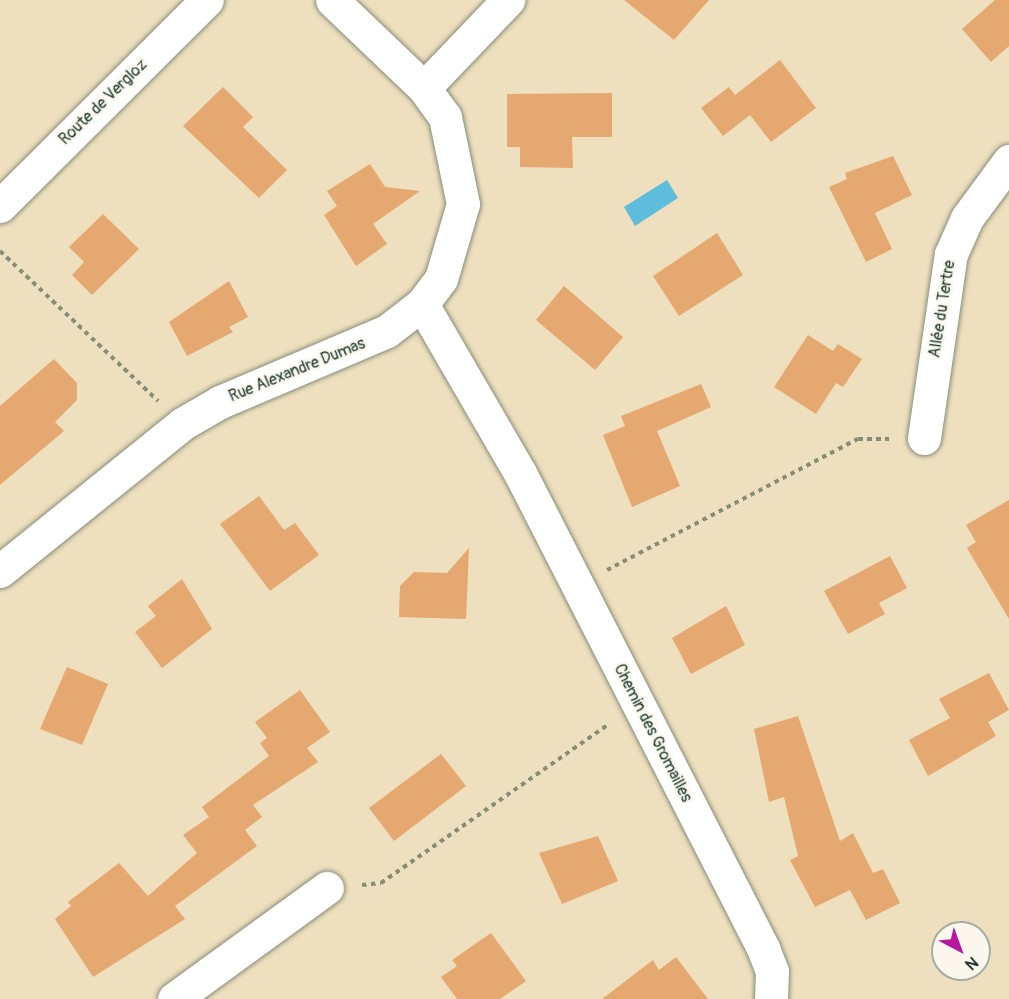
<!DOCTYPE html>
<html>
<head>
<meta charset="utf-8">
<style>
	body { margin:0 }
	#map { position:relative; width:1009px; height:999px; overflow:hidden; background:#eedfbe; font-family:Pangolin,sans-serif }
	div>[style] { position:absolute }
	.water>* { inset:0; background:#5ebddd }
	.building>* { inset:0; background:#e4a870 }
	.path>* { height:4px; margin-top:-2px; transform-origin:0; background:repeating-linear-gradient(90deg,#868e79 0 4.5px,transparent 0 9px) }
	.roads { filter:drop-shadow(0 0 2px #868e79) drop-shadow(0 0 2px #868e79) }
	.minor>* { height:33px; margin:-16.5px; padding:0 16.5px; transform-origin:16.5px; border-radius:16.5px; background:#fff }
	span { translate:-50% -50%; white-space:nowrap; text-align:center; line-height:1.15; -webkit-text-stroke:5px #fbf7ec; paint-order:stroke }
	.street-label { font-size:16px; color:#1f3d34 }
	.north { position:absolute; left:931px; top:921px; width:60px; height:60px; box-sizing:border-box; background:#fbf7ec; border:2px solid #a3ada2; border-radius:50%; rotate:139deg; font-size:16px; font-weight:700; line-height:24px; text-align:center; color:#1f3d34 }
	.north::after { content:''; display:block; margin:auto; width:21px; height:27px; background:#b5179e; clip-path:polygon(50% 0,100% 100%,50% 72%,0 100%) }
</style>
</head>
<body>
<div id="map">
	<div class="water">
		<div style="clip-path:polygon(667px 180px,678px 198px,635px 226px,624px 207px)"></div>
	</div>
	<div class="building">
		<div style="clip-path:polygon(624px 0,709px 0,674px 40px)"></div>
		<div style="clip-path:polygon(995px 0,1009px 0,1009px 46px,991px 62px,962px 29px)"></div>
		<div style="clip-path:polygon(780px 60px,816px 108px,771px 142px,750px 115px,723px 136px,701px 108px,729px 87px,735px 95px)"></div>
		<div style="clip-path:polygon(223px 87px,253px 117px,243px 127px,287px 170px,259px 198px,183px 126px)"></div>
		<div style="clip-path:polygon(612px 93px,612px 137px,572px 137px,573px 168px,520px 167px,520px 147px,507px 147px,507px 94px)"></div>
		<div style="clip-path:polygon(893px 156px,912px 195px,875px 213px,892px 249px,866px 262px,829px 187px,847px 179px,845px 173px)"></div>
		<div style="clip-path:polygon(370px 164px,385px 187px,420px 191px,373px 224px,387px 244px,356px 266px,324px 215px,337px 206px,327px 191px)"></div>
		<div style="clip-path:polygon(103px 214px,139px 249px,92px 295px,72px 275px,84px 262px,69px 247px)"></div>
		<div style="clip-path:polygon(717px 233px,743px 275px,679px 316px,653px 276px)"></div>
		<div style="clip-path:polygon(229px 281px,248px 317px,229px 327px,233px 332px,187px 356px,169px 322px)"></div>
		<div style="clip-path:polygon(564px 286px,623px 337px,595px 370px,536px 320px)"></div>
		<div style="clip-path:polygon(808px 335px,833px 351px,838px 344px,862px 359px,843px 387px,836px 383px,816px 414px,774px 387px)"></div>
		<div style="clip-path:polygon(54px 359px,77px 383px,77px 400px,55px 422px,64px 431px,0 485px,0 406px)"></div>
		<div style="clip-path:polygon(701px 384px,711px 407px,657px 431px,680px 486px,632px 507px,603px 435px,625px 426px,621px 416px)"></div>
		<div style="clip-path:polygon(259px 496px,284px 530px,295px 523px,319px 555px,270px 591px,220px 524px)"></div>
		<div style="clip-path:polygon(1009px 500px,1009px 619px,967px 548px,976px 542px,966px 525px)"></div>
		<div style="clip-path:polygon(469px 548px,466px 619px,399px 617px,400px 586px,414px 572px,447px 573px)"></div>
		<div style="clip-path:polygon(890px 556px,907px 588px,879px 603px,885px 614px,848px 634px,824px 591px)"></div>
		<div style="clip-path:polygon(182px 579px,212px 629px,162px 668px,135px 632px,156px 616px,148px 606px)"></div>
		<div style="clip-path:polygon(726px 606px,745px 645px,691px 674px,672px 638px)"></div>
		<div style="clip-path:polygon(67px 667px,108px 684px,82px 745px,40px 729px)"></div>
		<div style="clip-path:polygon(989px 673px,1009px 710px,988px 722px,996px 736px,928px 776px,909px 740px,950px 718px,939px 699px)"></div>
		<div style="clip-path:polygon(300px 690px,330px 732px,307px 748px,318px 762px,253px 805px,262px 817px,245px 830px,257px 846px,175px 906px,185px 919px,93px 977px,55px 919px,71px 906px,68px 902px,119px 863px,148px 896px,197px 853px,183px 835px,209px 817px,202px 807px,269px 756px,260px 743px,267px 738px,255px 722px)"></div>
		<div style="clip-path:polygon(798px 716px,840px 841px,853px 833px,873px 873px,883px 869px,900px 903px,866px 920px,850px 890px,815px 907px,790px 860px,798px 856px,784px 797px,769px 802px,754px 729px)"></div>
		<div style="clip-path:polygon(441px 754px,466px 786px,394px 841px,369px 808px)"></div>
		<div style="clip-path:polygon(598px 836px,618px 881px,562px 904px,539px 853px)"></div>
		<div style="clip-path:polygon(491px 933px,526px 981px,500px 999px,457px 999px,441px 977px,457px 966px,452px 960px)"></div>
		<div style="clip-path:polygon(676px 957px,708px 999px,602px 999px,653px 960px,659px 970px)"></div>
	</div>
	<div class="path">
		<div style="left:0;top:251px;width:218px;rotate:43.5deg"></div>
		<div style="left:607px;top:570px;width:283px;rotate:-27.6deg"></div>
		<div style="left:858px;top:439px;width:31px"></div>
		<div style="left:362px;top:885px;width:19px;rotate:-6deg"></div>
		<div style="left:381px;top:883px;width:279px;rotate:-34.9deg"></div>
	</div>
	<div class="roads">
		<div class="minor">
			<div style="left:424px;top:88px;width:122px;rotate:-46.3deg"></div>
			<div style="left:0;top:206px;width:292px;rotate:-44.9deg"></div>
			<div style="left:422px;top:304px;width:193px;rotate:59.9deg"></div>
			<div style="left:519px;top:471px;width:536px;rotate:62.91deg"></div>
			<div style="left:763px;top:948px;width:25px;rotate:69deg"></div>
			<div style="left:772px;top:971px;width:28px;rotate:92deg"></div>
			<div style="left:924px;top:438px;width:186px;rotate:-81.7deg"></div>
			<div style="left:951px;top:254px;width:39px;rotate:-66deg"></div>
			<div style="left:967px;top:218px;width:71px;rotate:-53.6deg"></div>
			<div style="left:0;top:571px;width:234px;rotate:-38.9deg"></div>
			<div style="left:182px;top:424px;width:44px;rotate:-30.1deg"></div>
			<div style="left:220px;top:402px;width:181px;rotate:-23deg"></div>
			<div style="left:387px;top:331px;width:44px;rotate:-37.6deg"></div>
			<div style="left:422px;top:304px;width:31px;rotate:-53deg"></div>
			<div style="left:441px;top:279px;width:78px;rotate:-73.7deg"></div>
			<div style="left:463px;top:204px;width:89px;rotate:-101.7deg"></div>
			<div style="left:445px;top:117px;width:36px;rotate:-126deg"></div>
			<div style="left:424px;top:88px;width:127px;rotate:-136.3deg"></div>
			<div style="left:174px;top:999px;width:189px;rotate:-36deg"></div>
		</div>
	</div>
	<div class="street-label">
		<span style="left:103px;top:102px;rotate:-44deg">Route de Vergloz</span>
		<span style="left:942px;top:309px;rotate:-81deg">Allée du Tertre</span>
		<span style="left:297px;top:370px;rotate:-22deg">Rue Alexandre Dumas</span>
		<span style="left:653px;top:733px;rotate:63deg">Chemin des Gromailles</span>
	</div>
	<div class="north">N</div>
</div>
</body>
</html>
